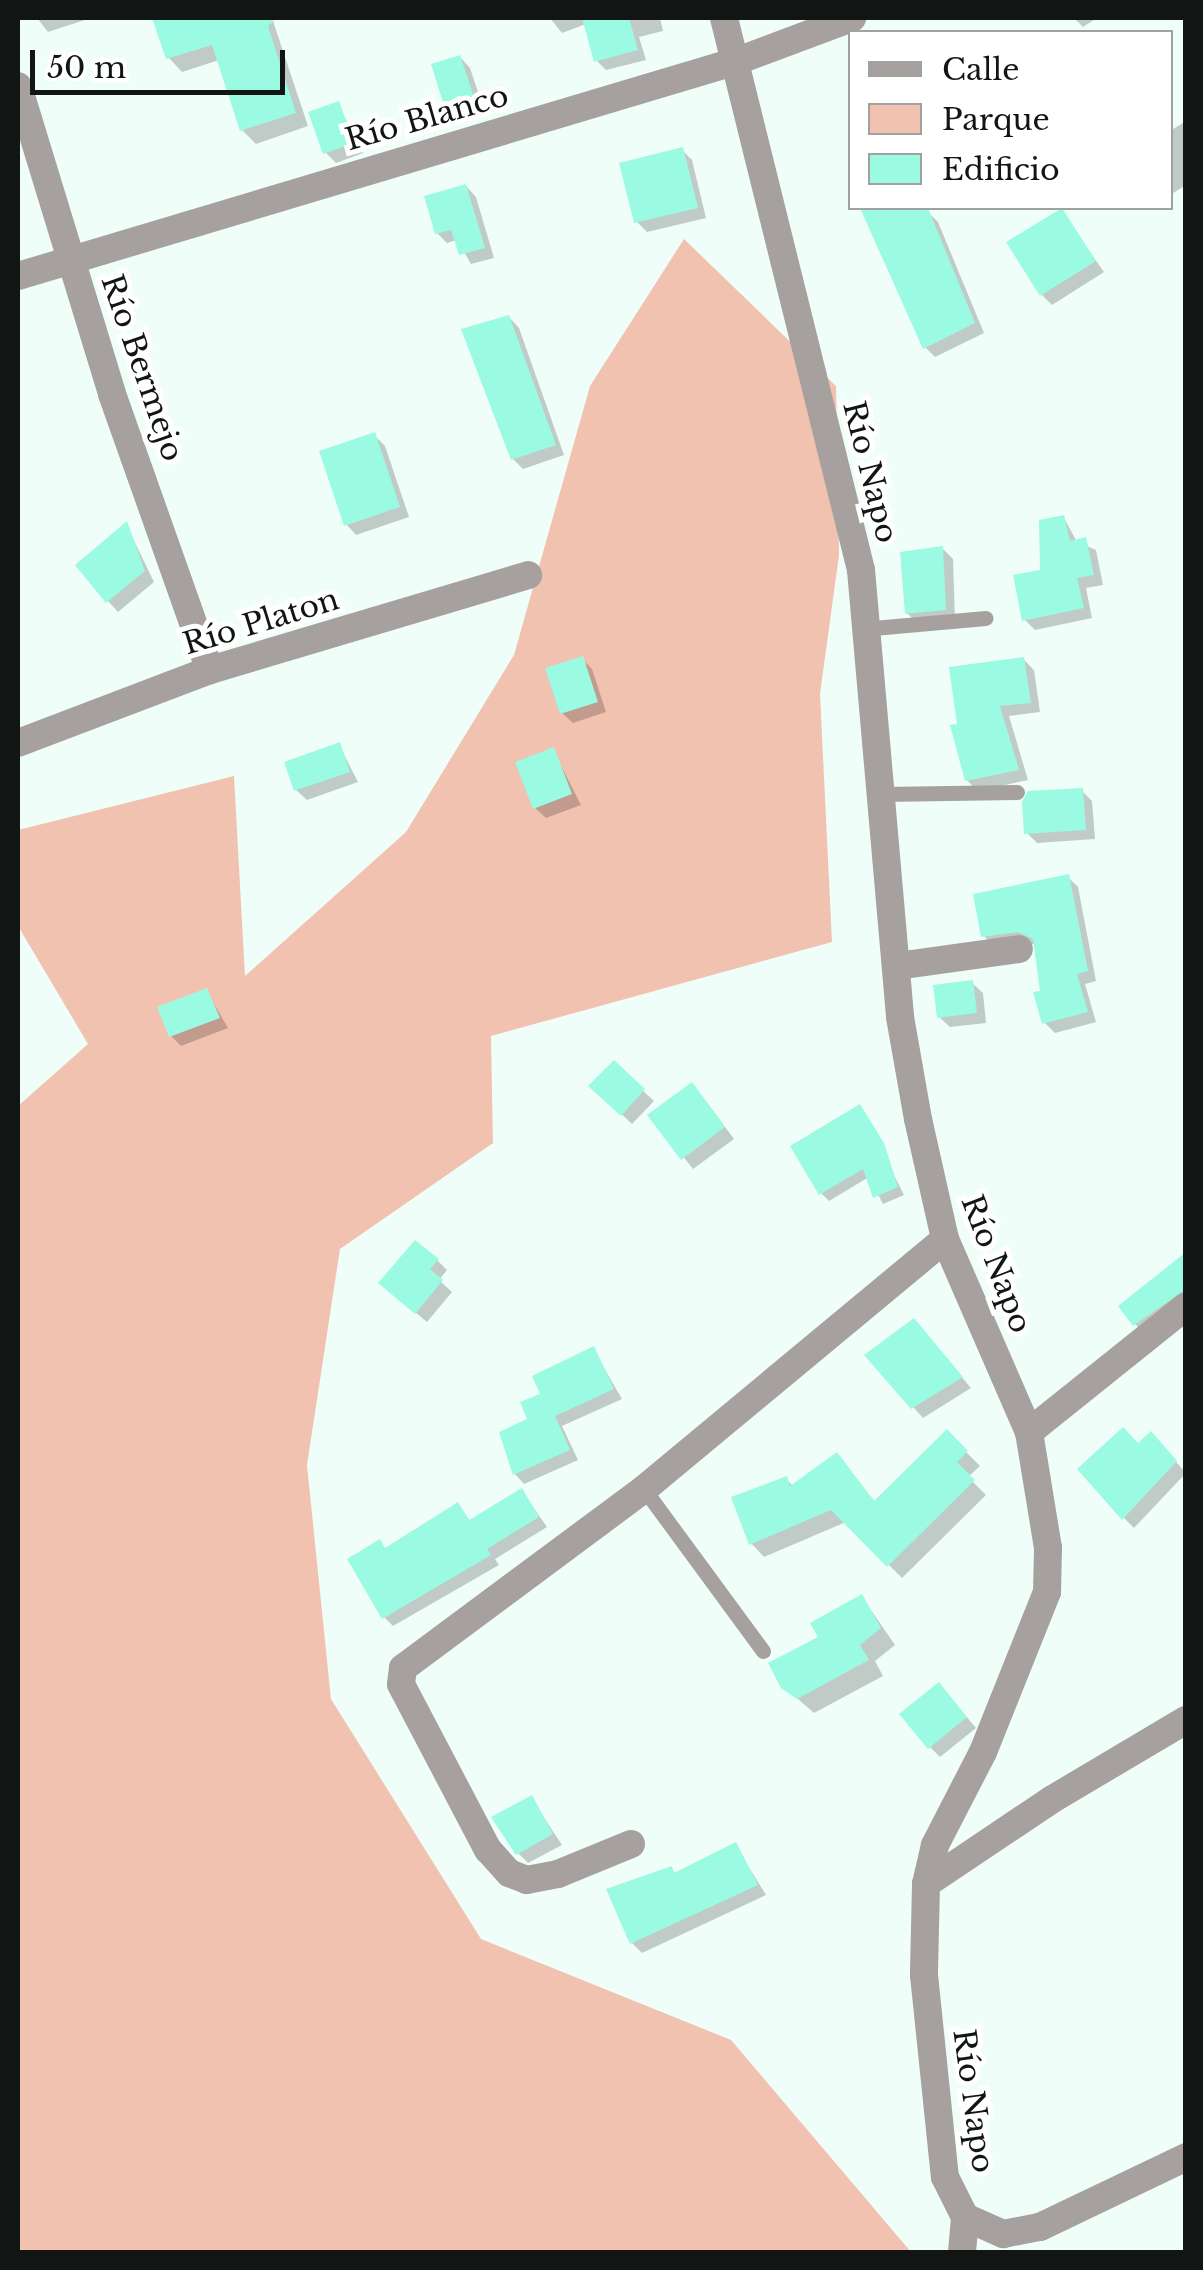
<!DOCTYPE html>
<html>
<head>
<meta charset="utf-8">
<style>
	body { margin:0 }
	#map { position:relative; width:1203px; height:2270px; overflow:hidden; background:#f0fefa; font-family:"Libre Baskerville",serif }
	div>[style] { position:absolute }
	.green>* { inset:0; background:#f2c2b1 }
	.shadow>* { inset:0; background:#0003 }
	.building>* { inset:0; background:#9afae2 }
	.service>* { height:15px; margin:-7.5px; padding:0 7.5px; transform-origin:7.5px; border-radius:7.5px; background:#a6a09e }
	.minor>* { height:28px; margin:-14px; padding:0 14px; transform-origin:14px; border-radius:14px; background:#a6a09e }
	span { translate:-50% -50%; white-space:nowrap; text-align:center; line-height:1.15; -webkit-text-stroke:10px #fff; paint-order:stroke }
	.street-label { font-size:30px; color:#111614 }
	.frame { position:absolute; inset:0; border:20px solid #111614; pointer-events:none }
	.legend { position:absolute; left:848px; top:30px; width:325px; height:180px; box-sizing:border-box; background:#fff; border:2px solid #a0a2a1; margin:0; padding:12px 18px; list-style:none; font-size:30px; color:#111614 }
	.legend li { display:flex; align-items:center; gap:20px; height:50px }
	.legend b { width:50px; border:2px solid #a0a2a1 }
	.scale { position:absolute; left:30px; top:50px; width:255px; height:45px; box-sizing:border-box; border:5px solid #111614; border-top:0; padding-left:12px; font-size:30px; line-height:35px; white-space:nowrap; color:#111614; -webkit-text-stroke:8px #fff; paint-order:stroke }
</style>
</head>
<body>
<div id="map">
	<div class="green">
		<div style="clip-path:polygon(684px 239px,836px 386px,839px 555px,820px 694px,832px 942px,491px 1036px,493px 1143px,340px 1249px,307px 1465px,331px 1699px,481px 1939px,731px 2040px,911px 2252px,18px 2252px,18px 1106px,88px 1044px,18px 926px,18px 830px,234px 776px,245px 976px,406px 832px,514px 655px,590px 386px)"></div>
	</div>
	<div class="shadow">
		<div style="clip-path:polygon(37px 18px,91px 18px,48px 32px)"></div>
		<div style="clip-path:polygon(155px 18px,272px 18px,308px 126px,256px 144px,242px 130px,219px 60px,182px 72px,169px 58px)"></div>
		<div style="clip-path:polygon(550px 18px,660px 18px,663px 31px,639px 37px,646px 60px,606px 70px,596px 60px,586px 24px,562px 33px)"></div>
		<div style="clip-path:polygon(1074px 18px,1097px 18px,1083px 27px)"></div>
		<div style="clip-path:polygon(460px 57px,470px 68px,485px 113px,459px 121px,448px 111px)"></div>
		<div style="clip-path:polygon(338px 104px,363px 153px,336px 163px,325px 152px)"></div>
		<div style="clip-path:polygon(1186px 121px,1186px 185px,1170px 195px,1170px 131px)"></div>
		<div style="clip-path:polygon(682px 150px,692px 160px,706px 218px,647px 232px,637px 222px)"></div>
		<div style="clip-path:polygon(466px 186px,476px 197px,494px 258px,471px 264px,457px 240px,447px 243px,437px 233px)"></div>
		<div style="clip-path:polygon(863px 208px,915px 208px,918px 216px,928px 212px,938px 222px,984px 333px,935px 357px,925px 347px)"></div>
		<div style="clip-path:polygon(1061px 211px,1104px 272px,1052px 305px,1042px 295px)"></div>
		<div style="clip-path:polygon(509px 317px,519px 328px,564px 455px,523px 469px,513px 459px)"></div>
		<div style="clip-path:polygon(374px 435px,385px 446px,409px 517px,356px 535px,346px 524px)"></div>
		<div style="clip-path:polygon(1064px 518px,1077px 542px,1096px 550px,1103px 585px,1086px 588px,1092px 618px,1035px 630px,1025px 620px)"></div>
		<div style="clip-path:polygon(126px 524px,154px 582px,118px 612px,108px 601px)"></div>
		<div style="clip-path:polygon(943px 549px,953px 559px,955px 620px,917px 623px,907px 613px)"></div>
		<div style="clip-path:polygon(582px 659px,592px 669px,606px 712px,573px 723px,562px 713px)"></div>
		<div style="clip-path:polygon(1024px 660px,1034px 670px,1040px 712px,1009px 716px,1028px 780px,977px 791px,967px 780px,959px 726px)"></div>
		<div style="clip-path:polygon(339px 745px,358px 782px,307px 800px,296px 790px)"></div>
		<div style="clip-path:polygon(553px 750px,581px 805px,546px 818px,535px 808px)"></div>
		<div style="clip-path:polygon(1082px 791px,1092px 801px,1095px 839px,1037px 843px,1027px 833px)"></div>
		<div style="clip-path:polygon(1068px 877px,1078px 887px,1096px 981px,1085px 984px,1096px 1022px,1055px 1033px,1045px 1023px,1036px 944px,994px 946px,983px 935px)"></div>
		<div style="clip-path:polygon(972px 983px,983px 993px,986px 1023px,950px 1027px,939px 1017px)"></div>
		<div style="clip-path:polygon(206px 990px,228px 1028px,181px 1046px,171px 1036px)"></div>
		<div style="clip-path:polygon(614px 1064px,654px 1101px,632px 1124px,592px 1086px)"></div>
		<div style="clip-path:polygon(702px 1096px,734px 1139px,693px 1169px,651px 1116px)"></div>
		<div style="clip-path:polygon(860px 1107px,904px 1195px,883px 1204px,869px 1177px,829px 1201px,821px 1193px)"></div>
		<div style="clip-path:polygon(1186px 1258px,1186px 1303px,1143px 1332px,1135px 1324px)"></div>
		<div style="clip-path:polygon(437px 1260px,447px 1270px,439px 1280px,452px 1292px,427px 1322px,392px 1293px)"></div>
		<div style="clip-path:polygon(924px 1332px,971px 1388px,923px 1418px,867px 1355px)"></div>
		<div style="clip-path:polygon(593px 1349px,622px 1399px,562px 1426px,578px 1460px,524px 1484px,515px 1474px,544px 1395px)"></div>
		<div style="clip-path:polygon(947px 1433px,980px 1466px,968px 1477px,986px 1495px,902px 1578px,846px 1522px,764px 1557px,751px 1543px,786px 1479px,793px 1486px,836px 1455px,876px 1503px)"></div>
		<div style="clip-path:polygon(1161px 1445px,1186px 1473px,1134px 1528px,1124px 1518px,1138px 1446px)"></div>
		<div style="clip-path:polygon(522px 1491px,547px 1527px,495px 1559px,499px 1565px,393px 1626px,384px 1617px,379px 1542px,387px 1550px,457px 1505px,471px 1522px)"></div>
		<div style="clip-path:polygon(862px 1597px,895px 1645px,875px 1661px,883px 1676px,814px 1713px,783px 1686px)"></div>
		<div style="clip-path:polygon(949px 1696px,976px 1728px,940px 1757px,930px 1747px)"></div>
		<div style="clip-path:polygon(531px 1798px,562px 1845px,528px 1863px,518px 1853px)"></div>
		<div style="clip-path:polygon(735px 1845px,766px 1895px,642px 1953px,632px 1943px,671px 1869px,677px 1875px)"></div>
	</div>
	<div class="building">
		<div style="clip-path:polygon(152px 18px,277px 18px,268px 26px,296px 113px,240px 131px,212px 45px,166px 59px)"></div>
		<div style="clip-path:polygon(582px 18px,629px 18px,638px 50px,594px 62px)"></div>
		<div style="clip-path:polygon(460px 55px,476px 103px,446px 112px,431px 64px)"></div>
		<div style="clip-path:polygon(339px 101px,354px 143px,323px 154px,308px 112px)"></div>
		<div style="clip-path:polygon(683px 147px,698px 208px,634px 223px,619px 163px)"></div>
		<div style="clip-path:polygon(466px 184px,485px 248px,459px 255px,451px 230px,435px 234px,424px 196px)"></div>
		<div style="clip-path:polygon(860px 208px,928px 208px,975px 323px,923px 349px)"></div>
		<div style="clip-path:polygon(1062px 208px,1096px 261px,1040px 296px,1006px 242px)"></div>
		<div style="clip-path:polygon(509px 315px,556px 445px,511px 460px,461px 329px)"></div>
		<div style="clip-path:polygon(375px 432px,400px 507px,344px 526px,319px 451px)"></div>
		<div style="clip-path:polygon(1064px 515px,1070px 541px,1086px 537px,1094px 575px,1077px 578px,1084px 608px,1022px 621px,1013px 575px,1040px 570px,1039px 520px)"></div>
		<div style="clip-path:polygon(127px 521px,145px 571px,106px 603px,75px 565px)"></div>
		<div style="clip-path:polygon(943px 546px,946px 610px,905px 614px,900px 552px)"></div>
		<div style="clip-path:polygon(583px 656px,598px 702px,560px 714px,545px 668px)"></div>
		<div style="clip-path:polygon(1024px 657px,1031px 703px,1000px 706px,1019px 770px,965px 781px,950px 725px,957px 724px,949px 667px)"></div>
		<div style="clip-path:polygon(340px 742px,350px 772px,294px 791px,284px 762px)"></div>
		<div style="clip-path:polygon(554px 747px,572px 794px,533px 809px,515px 762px)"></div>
		<div style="clip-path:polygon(1083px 788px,1086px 830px,1024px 834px,1022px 802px,1028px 791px)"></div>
		<div style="clip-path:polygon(1069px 874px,1088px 971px,1077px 974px,1088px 1012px,1042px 1024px,1033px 992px,1040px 991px,1033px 939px,1018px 932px,981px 937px,973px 894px)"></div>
		<div style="clip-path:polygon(973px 980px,977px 1013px,937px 1018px,933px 985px)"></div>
		<div style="clip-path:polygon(207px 988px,220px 1018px,169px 1037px,157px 1007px)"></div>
		<div style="clip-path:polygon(614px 1060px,645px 1089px,621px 1116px,588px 1086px)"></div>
		<div style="clip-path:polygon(692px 1082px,725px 1127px,681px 1160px,647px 1115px)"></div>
		<div style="clip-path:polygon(860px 1104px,884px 1143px,898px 1187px,873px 1198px,863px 1169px,819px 1195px,790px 1146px)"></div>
		<div style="clip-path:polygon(415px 1240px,439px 1259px,430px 1269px,443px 1280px,415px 1314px,378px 1283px)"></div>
		<div style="clip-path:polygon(1186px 1252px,1186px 1289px,1133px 1326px,1118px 1306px)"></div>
		<div style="clip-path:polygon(914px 1318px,963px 1377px,911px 1409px,864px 1355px)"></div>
		<div style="clip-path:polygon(594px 1346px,614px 1389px,555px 1416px,570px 1450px,513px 1475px,499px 1432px,527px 1419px,520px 1402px,540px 1394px,532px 1376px)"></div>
		<div style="clip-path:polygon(1123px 1427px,1138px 1443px,1151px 1431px,1177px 1461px,1122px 1520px,1077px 1469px)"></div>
		<div style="clip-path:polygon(947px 1429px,968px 1451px,957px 1462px,975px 1480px,887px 1567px,831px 1510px,749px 1545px,731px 1497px,787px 1476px,790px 1486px,837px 1452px,874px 1501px)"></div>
		<div style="clip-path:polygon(522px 1488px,539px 1517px,487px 1549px,491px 1555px,382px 1619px,347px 1559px,380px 1539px,385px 1548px,458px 1502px,469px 1520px)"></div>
		<div style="clip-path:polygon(862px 1594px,881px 1628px,860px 1645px,869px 1660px,797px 1699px,781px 1688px,768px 1663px,818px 1637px,810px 1623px)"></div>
		<div style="clip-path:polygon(939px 1682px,967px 1717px,928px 1749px,899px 1714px)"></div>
		<div style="clip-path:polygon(532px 1795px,553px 1834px,516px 1855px,491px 1817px)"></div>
		<div style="clip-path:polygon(736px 1842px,758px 1885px,630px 1944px,606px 1889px,672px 1866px,674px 1873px)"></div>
	</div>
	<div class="service">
		<div style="left:862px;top:629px;width:124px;rotate:-5.1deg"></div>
		<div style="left:881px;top:794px;width:136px;rotate:-0.8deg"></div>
		<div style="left:644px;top:1489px;width:201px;rotate:53.7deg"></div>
	</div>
	<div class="minor">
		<div style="left:724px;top:18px;width:569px;rotate:76.06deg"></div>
		<div style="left:861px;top:570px;width:449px;rotate:85deg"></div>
		<div style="left:900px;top:1017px;width:104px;rotate:80deg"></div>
		<div style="left:918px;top:1119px;width:123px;rotate:77.3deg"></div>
		<div style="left:945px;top:1239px;width:210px;rotate:66.5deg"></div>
		<div style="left:1029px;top:1432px;width:118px;rotate:80.7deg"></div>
		<div style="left:1048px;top:1548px;width:44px;rotate:91.3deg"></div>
		<div style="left:1047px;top:1592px;width:172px;rotate:111.8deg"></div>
		<div style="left:983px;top:1752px;width:105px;rotate:117.3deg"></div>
		<div style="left:935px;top:1845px;width:40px;rotate:103deg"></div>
		<div style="left:926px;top:1884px;width:91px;rotate:91.3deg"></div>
		<div style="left:924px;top:1975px;width:203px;rotate:84.1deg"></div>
		<div style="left:945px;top:2177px;width:45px;rotate:63.4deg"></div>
		<div style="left:965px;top:2217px;width:42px;rotate:24.1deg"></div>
		<div style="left:1003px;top:2234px;width:38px;rotate:-11deg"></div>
		<div style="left:1040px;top:2227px;width:162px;rotate:-25.6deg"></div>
		<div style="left:18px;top:86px;width:322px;rotate:73deg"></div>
		<div style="left:112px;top:394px;width:293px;rotate:70.5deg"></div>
		<div style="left:18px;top:276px;width:750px;rotate:-16.65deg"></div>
		<div style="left:737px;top:61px;width:123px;rotate:-20.5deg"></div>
		<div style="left:18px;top:743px;width:205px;rotate:-20.8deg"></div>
		<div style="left:210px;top:670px;width:332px;rotate:-16.6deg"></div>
		<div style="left:897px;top:966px;width:123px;rotate:-7.9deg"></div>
		<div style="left:1029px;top:1432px;width:201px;rotate:-38.7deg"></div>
		<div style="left:631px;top:1844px;width:79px;rotate:157.7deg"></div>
		<div style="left:558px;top:1874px;width:32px;rotate:169deg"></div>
		<div style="left:527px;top:1880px;width:19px;rotate:-159deg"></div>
		<div style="left:509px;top:1873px;width:31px;rotate:-132deg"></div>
		<div style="left:488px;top:1850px;width:187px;rotate:-117.7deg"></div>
		<div style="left:401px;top:1684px;width:16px;rotate:-83deg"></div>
		<div style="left:403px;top:1668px;width:300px;rotate:-36.6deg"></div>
		<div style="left:644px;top:1489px;width:391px;rotate:-39.7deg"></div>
		<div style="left:926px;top:1884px;width:151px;rotate:-33.9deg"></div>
		<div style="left:1051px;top:1800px;width:157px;rotate:-30.7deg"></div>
		<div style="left:962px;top:2252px;width:35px;rotate:-85deg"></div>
	</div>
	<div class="street-label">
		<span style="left:427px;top:118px;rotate:-16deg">Río Blanco</span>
		<span style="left:142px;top:368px;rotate:71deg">Río Bermejo</span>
		<span style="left:870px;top:472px;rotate:76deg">Río Napo</span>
		<span style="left:261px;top:622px;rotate:-17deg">Río Platon</span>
		<span style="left:996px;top:1264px;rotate:69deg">Río Napo</span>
		<span style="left:973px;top:2101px;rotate:82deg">Río Napo</span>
	</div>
	<div class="frame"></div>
	<ul class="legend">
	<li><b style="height:12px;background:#a6a09e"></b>Calle</li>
	<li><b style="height:28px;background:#f2c2b1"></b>Parque</li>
	<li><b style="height:28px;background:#9afae2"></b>Edificio</li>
	</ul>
	<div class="scale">50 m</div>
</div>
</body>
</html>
